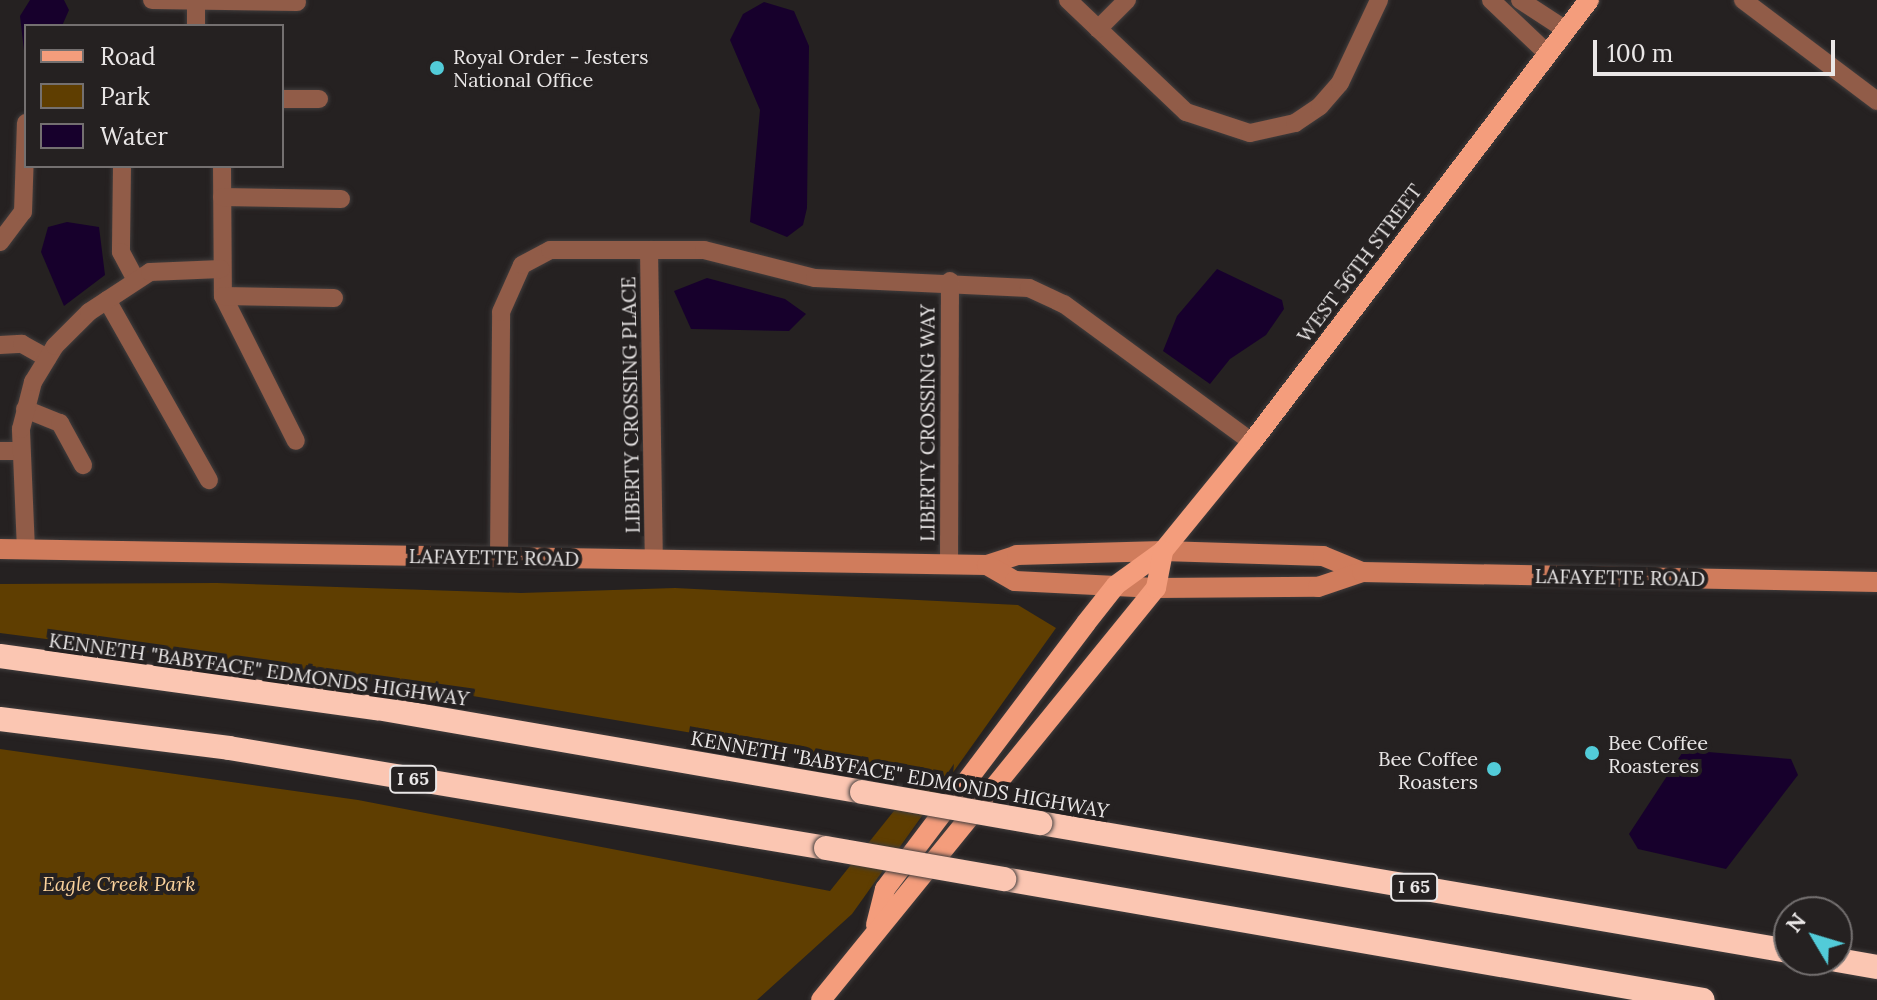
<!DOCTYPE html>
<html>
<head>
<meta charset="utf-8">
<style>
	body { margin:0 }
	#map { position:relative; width:1877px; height:1000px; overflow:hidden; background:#252121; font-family:Lora,serif }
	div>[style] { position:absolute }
	.green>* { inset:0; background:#5f3e01 }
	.water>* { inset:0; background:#17002c }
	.roads { filter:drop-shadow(0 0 2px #413d3d) drop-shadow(0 0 2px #413d3d) }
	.street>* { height:18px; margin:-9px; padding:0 9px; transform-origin:9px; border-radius:9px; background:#915c48 }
	.secondary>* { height:20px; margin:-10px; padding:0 10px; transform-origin:10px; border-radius:10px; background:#d07c5c }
	.primary>* { height:20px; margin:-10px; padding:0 10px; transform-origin:10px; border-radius:10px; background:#f49d7c }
	.highway>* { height:24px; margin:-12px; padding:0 12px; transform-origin:12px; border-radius:12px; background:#fbc6b2 }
	.bridges { filter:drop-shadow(0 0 2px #413d3d) drop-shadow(0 0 2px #413d3d) }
	.highway-bridge>* { height:24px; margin:-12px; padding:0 12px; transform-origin:12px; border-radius:12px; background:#fbc6b2 }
	.dots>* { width:22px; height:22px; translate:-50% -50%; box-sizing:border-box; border:4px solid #252121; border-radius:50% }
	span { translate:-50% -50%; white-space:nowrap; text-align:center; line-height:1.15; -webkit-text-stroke:8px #252121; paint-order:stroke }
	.shield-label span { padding:2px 6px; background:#252121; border:2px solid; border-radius:6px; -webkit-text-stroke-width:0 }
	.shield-label { font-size:18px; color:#eae7e7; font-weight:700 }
	.poi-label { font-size:20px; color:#eae7e7 }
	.left { translate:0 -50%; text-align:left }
	.right { translate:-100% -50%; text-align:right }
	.street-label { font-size:20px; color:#eae7e7 }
	.park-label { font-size:20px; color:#fbd29c; font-style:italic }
	.legend { position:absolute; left:24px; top:24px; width:260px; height:144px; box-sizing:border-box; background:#252121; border:2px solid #747070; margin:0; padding:10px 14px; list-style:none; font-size:24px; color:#eae7e7 }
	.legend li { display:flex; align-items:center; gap:16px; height:40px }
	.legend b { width:40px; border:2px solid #747070 }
	.north { position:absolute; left:1773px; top:896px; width:80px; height:80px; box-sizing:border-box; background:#252121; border:2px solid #747070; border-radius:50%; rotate:308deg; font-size:22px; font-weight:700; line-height:32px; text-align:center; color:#eae7e7 }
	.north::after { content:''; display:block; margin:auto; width:28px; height:36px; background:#52cbd8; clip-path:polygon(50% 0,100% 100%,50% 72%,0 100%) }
	.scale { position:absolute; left:1593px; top:40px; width:242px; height:36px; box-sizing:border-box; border:4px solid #eae7e7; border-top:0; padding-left:10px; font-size:24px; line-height:28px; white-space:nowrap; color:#eae7e7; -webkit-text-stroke:6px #252121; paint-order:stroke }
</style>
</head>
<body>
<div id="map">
	<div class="green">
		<div style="clip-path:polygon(217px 583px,521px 593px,675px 588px,1018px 605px,1056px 628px,852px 914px,757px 1000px,0 1000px,0 749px,358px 800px,830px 891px,925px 772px,431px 689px,0 633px,0 584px)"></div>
	</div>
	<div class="water">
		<div style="clip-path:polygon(30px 0,64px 0,69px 10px,62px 26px,26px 26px,26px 68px,20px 16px)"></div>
		<div style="clip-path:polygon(764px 2px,794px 11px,809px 46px,807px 208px,803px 225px,787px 237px,750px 222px,760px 110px,730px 40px,743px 14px)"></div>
		<div style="clip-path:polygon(67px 222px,99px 227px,105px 275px,64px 306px,41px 252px,48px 227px)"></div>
		<div style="clip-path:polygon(1217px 269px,1282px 300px,1284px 309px,1266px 335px,1230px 359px,1210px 384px,1163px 351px,1177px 316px)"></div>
		<div style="clip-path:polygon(707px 278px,785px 299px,806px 314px,789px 331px,691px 329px,674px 291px)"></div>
		<div style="clip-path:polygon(1684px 750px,1791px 759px,1798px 775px,1726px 869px,1638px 849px,1629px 834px)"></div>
	</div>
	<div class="roads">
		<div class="street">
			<div style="left:152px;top:0;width:145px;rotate:0.8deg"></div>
			<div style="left:196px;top:0;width:26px;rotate:90deg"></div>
			<div style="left:1068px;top:0;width:163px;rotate:43.5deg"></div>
			<div style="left:1186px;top:112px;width:67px;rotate:18.2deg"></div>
			<div style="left:1250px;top:133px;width:46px;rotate:-12.5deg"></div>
			<div style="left:1295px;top:123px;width:30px;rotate:-34deg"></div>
			<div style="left:1320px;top:106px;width:30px;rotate:-49deg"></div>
			<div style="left:1340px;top:83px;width:92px;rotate:-64.8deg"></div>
			<div style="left:1491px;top:0;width:79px;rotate:43.5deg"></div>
			<div style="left:1520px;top:0;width:55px;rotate:33.1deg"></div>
			<div style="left:1743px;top:0;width:168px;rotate:37deg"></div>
			<div style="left:1098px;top:29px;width:41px;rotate:-45deg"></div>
			<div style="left:282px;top:99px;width:37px"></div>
			<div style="left:122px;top:166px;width:86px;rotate:90.7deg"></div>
			<div style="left:121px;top:252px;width:32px;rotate:62deg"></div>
			<div style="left:222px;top:166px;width:130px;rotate:89.6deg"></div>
			<div style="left:223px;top:296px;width:162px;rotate:63.3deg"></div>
			<div style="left:222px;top:197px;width:119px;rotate:1deg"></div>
			<div style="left:0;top:242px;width:38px;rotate:-53deg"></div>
			<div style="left:23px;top:212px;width:89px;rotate:-88.1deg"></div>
			<div style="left:649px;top:250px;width:309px;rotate:89.1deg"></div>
			<div style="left:223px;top:296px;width:111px;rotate:1deg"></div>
			<div style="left:107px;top:300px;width:207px;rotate:60.5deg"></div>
			<div style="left:0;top:345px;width:22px;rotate:-3deg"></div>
			<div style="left:22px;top:344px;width:29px;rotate:29deg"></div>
			<div style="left:25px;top:409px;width:38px;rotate:22deg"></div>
			<div style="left:60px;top:423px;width:48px;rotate:61.3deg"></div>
			<div style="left:0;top:451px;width:20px"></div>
			<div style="left:26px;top:550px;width:121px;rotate:-92.4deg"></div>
			<div style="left:21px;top:429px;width:49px;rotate:-75.7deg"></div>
			<div style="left:33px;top:382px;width:42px;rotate:-58.6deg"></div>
			<div style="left:55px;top:346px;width:48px;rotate:-45deg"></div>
			<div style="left:89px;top:312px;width:73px;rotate:-33.3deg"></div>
			<div style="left:150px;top:272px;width:71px;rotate:-2.4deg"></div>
			<div style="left:499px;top:557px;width:245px;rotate:-89.5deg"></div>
			<div style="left:501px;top:312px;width:51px;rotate:-65.9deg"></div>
			<div style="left:522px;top:265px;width:32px;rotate:-28deg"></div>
			<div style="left:550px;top:250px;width:154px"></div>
			<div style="left:704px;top:250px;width:114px;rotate:14.2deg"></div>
			<div style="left:815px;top:278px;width:214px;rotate:2.7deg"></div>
			<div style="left:1029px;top:288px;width:38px;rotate:25deg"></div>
			<div style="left:1064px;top:304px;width:233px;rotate:36.3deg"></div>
			<div style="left:949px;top:565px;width:284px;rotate:-89.8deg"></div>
		</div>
		<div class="secondary">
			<div style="left:0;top:549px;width:987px;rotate:0.93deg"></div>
			<div style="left:987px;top:565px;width:32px;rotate:-18deg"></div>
			<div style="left:1017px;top:555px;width:146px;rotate:-1.6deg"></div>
			<div style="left:1163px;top:551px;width:160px;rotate:1.8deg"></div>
			<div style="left:1323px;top:556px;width:42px;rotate:22.3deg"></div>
			<div style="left:987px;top:565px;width:32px;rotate:30deg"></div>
			<div style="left:1015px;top:581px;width:141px;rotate:2.8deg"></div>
			<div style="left:1156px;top:588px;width:162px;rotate:-0.4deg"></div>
			<div style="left:1318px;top:587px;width:46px;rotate:-18.8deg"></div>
			<div style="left:1362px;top:572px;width:515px;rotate:1.11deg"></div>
		</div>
		<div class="primary">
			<div style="left:876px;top:925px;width:37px;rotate:-76deg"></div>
			<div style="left:885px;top:889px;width:333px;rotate:-52.9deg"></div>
			<div style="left:1086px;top:623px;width:48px;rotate:-51.7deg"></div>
			<div style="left:1116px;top:585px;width:58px;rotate:-35.9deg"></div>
			<div style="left:1163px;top:551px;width:141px;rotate:-50.8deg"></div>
			<div style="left:1252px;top:442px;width:556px;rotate:-52.68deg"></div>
			<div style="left:821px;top:1000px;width:531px;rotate:-50.89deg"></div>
			<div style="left:1156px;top:588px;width:38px;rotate:-79deg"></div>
		</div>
		<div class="highway">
			<div style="left:0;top:656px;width:381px;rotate:7.9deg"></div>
			<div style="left:377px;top:708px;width:492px;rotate:9.8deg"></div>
			<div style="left:0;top:719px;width:231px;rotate:7.2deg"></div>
			<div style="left:229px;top:748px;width:605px;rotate:9.51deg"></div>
			<div style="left:1040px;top:823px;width:760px;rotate:9.7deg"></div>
			<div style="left:1004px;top:879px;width:709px;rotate:9.82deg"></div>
			<div style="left:1837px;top:960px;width:41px;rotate:9.9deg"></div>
		</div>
	</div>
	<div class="bridges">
		<div class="highway-bridge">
			<div style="left:862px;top:792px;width:181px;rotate:9.9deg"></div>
			<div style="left:826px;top:848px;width:181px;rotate:9.9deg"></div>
		</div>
	</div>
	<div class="dots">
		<div style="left:437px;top:68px;background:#52cbd8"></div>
		<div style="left:1592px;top:753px;background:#52cbd8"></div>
		<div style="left:1494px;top:769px;background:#52cbd8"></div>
	</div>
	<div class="shield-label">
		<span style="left:413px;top:779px">I 65</span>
		<span style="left:1414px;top:887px">I 65</span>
	</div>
	<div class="poi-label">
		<span class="left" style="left:453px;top:68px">Royal Order - Jesters<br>National Office</span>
		<span class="left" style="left:1608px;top:754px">Bee Coffee<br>Roasteres</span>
		<span class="right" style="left:1478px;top:770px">Bee Coffee<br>Roasters</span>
	</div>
	<div class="street-label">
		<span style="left:1359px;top:263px;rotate:-53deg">WEST 56TH STREET</span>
		<span style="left:630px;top:405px;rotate:-91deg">LIBERTY CROSSING PLACE</span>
		<span style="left:927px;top:423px;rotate:-90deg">LIBERTY CROSSING WAY</span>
		<span style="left:494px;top:557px;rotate:1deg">LAFAYETTE ROAD</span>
		<span style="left:1620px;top:577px;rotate:1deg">LAFAYETTE ROAD</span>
		<span style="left:259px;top:669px;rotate:8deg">KENNETH "BABYFACE" EDMONDS HIGHWAY</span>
		<span style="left:900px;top:774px;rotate:10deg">KENNETH "BABYFACE" EDMONDS HIGHWAY</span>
	</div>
	<div class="park-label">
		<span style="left:119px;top:883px">Eagle Creek Park</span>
	</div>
	<ul class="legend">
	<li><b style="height:10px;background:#f49d7c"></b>Road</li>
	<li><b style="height:22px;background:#5f3e01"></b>Park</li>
	<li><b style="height:22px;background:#17002c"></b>Water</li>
	</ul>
	<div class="north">N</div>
	<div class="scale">100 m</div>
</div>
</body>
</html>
